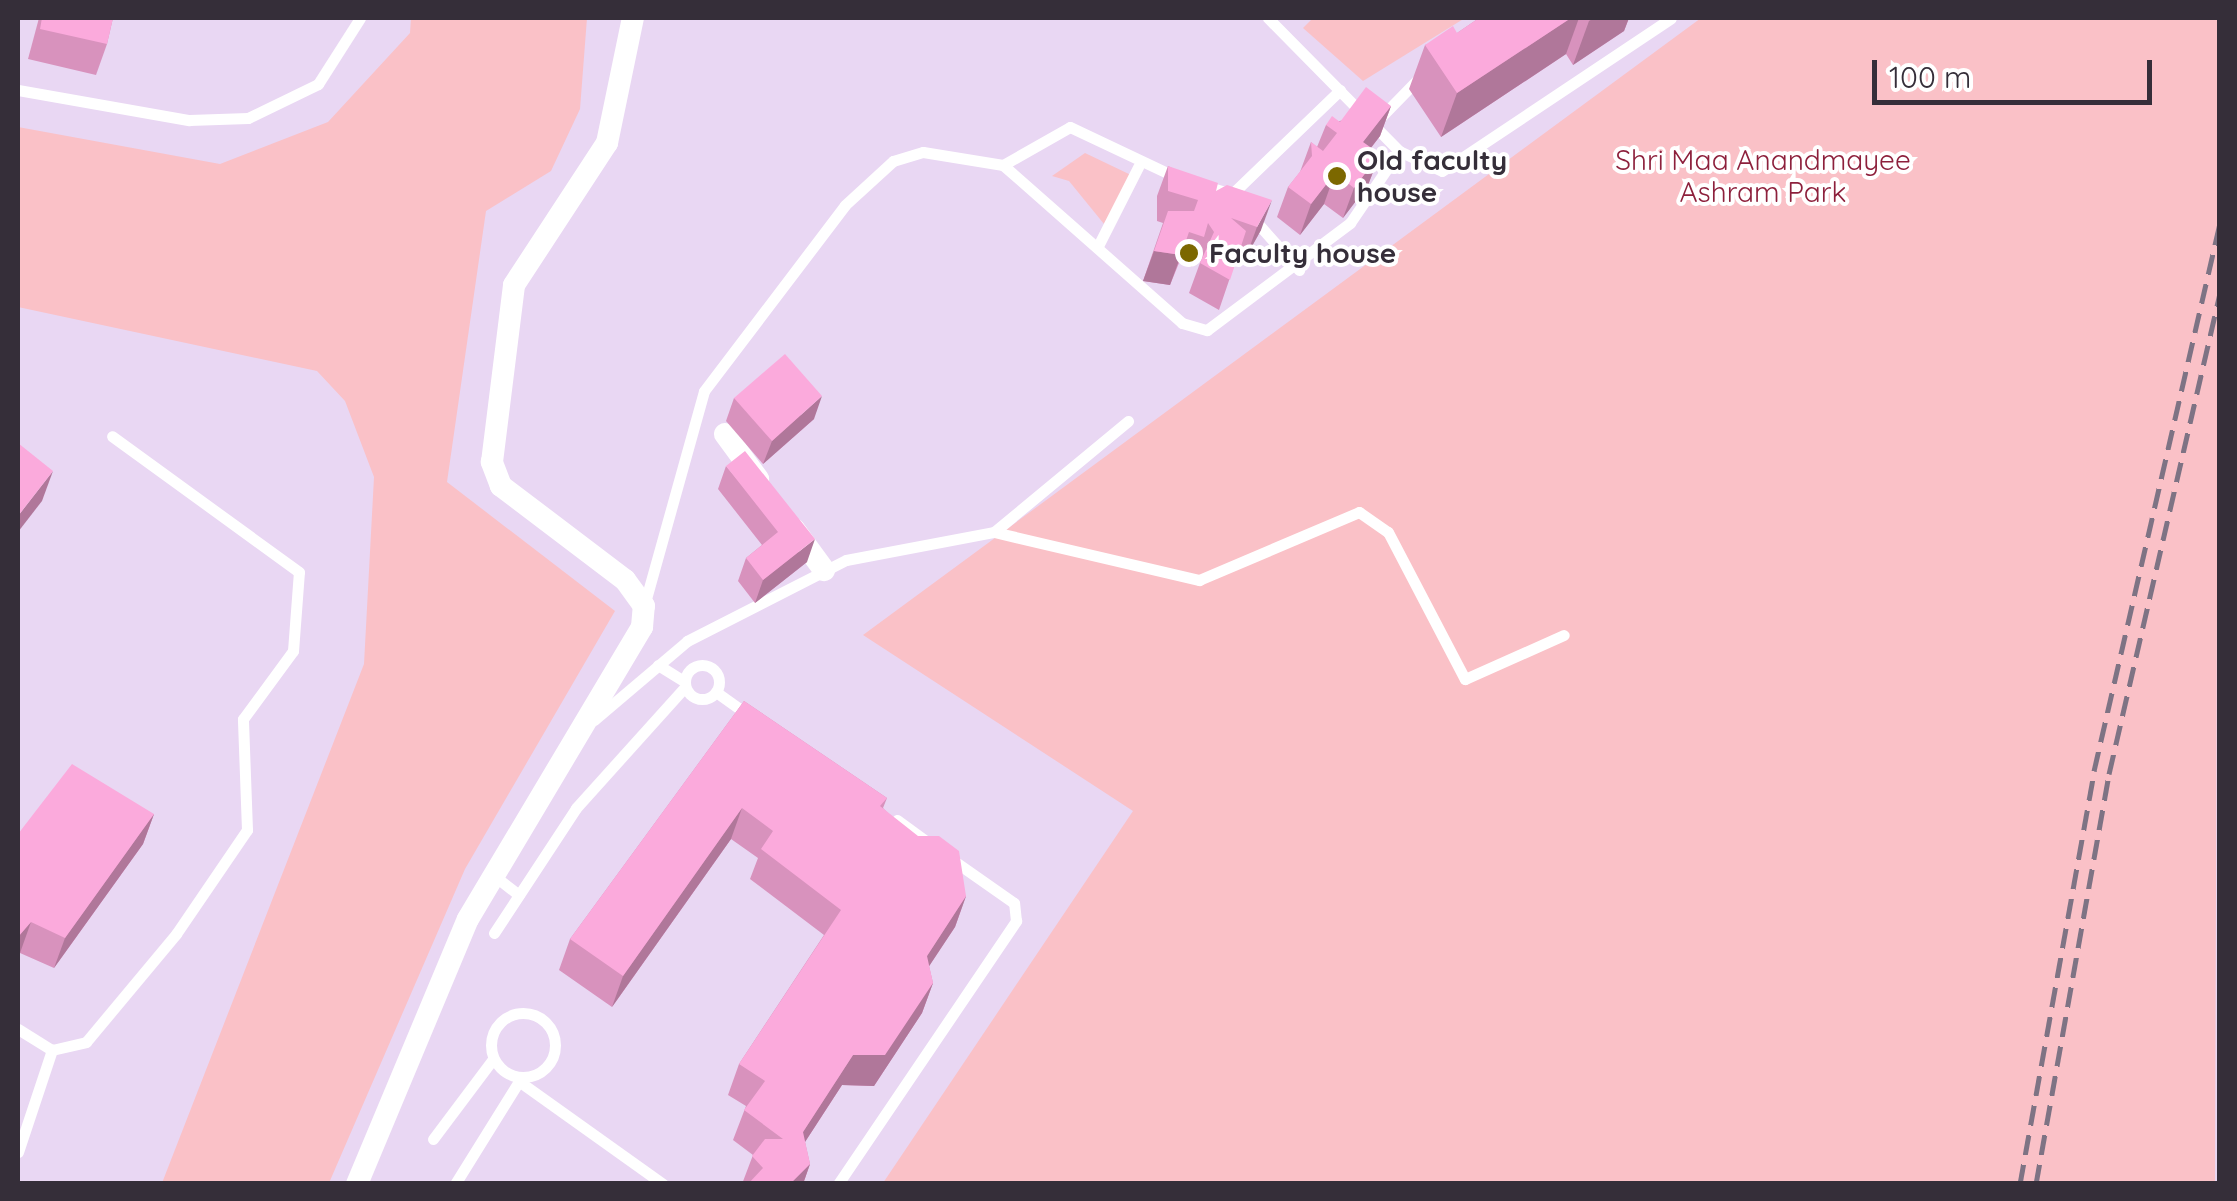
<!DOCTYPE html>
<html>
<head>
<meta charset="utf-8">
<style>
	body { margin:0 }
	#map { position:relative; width:2237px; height:1201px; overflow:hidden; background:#e9d7f3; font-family:Quicksand,sans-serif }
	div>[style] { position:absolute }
	.green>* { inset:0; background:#fac1c7 }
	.service>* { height:11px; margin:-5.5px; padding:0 5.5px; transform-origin:5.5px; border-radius:5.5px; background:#fff }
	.service>.ring { margin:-5.5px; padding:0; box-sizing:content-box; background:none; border:11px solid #fff; border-radius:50% }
	.minor>* { height:22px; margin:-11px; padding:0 11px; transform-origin:11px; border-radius:11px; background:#fff }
	.rail>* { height:5px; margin-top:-2.5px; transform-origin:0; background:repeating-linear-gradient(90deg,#7e7384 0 20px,transparent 0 30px) }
	.wall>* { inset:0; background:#d892bd }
	.shaded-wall>* { inset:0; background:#b0779a }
	.building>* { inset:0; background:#fbaadc }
	.dots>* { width:28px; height:28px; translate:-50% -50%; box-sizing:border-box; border:5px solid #fff; border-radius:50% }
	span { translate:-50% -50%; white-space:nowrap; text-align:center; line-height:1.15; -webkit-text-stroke:8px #fff; paint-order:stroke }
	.poi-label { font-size:28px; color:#352e39; font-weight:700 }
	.left { translate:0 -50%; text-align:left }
	.park-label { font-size:28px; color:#8d203c }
	.frame { position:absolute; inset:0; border:20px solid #352e39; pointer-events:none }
	.scale { position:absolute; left:1872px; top:60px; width:280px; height:45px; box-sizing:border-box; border:5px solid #352e39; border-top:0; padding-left:12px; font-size:30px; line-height:35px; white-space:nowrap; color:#352e39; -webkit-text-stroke:8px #fff; paint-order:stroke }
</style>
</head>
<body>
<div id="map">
	<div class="green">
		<div style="clip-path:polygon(411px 18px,587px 18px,580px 109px,551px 171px,486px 211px,447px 482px,615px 611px,465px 869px,329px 1183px,162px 1183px,364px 664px,374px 477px,345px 401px,317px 371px,18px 307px,18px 127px,220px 164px,328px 122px,410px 33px)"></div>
		<div style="clip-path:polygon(1313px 18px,1465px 18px,1363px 81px,1303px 28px)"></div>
		<div style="clip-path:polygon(1701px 18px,2219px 18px,2215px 1183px,883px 1183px,1133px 811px,863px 635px)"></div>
		<div style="clip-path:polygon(1085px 153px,1131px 175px,1104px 224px,1069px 181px,1052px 176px)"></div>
	</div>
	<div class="service">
		<div style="left:1268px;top:18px;width:187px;rotate:45.4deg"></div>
		<div style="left:18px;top:90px;width:174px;rotate:10deg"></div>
		<div style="left:189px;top:120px;width:59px;rotate:-1.9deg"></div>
		<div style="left:248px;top:118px;width:78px;rotate:-25.9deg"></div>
		<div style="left:318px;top:84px;width:78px;rotate:-57.5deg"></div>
		<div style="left:1382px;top:116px;width:52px;rotate:-45.8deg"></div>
		<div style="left:1003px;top:165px;width:77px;rotate:-29.6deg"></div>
		<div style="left:1070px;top:127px;width:122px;rotate:25.3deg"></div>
		<div style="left:1202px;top:185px;width:31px;rotate:17deg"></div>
		<div style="left:1232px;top:194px;width:150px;rotate:-43.9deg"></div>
		<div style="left:1252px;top:217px;width:71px;rotate:48.4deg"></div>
		<div style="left:1098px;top:246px;width:89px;rotate:-63.1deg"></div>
		<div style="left:994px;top:532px;width:174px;rotate:-39.6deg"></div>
		<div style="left:644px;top:606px;width:223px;rotate:-74.4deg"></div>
		<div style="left:704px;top:391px;width:233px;rotate:-52.8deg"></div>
		<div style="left:845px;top:205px;width:65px;rotate:-42.5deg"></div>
		<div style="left:893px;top:161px;width:31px;rotate:-17deg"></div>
		<div style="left:923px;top:152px;width:81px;rotate:9.2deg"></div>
		<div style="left:1003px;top:165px;width:239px;rotate:41.4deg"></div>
		<div style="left:1182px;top:323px;width:26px;rotate:16deg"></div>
		<div style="left:1207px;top:330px;width:179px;rotate:-36.8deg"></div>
		<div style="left:1350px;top:223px;width:87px;rotate:-55.8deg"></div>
		<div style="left:1399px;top:151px;width:47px;rotate:24.9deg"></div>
		<div style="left:1442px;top:171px;width:275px;rotate:-33.7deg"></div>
		<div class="ring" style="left:685px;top:665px;width:23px;height:23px"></div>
		<div style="left:658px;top:665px;width:31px;rotate:32deg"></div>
		<div style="left:716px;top:692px;width:43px;rotate:35.5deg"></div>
		<div style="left:594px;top:720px;width:122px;rotate:-40.3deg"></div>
		<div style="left:687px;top:641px;width:178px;rotate:-27deg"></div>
		<div style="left:846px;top:560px;width:151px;rotate:-10.7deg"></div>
		<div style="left:994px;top:532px;width:211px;rotate:13.2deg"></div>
		<div style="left:1199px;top:580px;width:174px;rotate:-23deg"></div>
		<div style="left:1359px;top:512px;width:35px;rotate:35deg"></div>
		<div style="left:1388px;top:532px;width:166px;rotate:62.4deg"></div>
		<div style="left:1465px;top:679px;width:108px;rotate:-24deg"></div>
		<div style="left:897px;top:820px;width:41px;rotate:36deg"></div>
		<div style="left:492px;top:874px;width:34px;rotate:38deg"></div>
		<div style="left:494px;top:933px;width:149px;rotate:-56.7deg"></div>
		<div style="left:576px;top:808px;width:163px;rotate:-48deg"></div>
		<div class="ring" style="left:491px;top:1013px;width:53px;height:53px"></div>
		<div style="left:18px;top:1029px;width:40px;rotate:32deg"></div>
		<div style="left:52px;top:1050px;width:35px;rotate:-13deg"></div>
		<div style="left:86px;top:1042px;width:141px;rotate:-50.2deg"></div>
		<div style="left:176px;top:934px;width:126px;rotate:-55.7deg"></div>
		<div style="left:247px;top:830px;width:111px;rotate:-92.1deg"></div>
		<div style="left:243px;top:719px;width:84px;rotate:-53.7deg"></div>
		<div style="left:293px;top:651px;width:79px;rotate:-85.7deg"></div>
		<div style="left:299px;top:572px;width:231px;rotate:-144deg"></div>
		<div style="left:520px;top:1082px;width:176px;rotate:35.5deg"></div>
		<div style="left:433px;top:1139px;width:100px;rotate:-53.1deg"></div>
		<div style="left:18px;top:1152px;width:108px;rotate:-71.6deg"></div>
		<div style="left:455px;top:1184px;width:125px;rotate:-58.1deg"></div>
		<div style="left:838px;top:1184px;width:318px;rotate:-55.9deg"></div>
		<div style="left:1016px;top:921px;width:18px;rotate:-96deg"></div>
		<div style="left:1014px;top:903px;width:78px;rotate:-144.9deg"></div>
	</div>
	<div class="minor">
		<div style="left:725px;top:434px;width:56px;rotate:53.7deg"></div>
		<div style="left:794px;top:529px;width:51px;rotate:53.8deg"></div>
		<div style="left:357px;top:1184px;width:287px;rotate:-67.3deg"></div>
		<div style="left:468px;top:919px;width:340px;rotate:-59.2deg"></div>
		<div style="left:642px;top:627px;width:21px;rotate:-85deg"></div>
		<div style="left:644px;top:606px;width:32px;rotate:-126deg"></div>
		<div style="left:625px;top:580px;width:156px;rotate:-142.8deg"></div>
		<div style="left:501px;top:486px;width:26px;rotate:-111deg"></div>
		<div style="left:492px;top:462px;width:178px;rotate:-82.9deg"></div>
		<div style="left:514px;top:285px;width:170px;rotate:-56.8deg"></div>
		<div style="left:607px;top:143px;width:128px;rotate:-78.3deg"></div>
	</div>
	<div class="rail">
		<div style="left:2020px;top:1184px;width:420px;rotate:-79.8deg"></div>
		<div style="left:2094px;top:771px;width:562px;rotate:-77.05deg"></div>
		<div style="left:2036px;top:1184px;width:416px;rotate:-79.9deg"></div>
		<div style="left:2109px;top:774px;width:494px;rotate:-77deg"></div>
	</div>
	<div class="wall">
		<div style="clip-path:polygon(39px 18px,113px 18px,107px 44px,96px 75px,28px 59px)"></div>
		<div style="clip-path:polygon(1479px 18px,1629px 18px,1624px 31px,1573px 65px,1566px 54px,1441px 137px,1409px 89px,1425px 45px,1457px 33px)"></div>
		<div style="clip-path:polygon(1391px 106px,1380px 136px,1371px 148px,1380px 154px,1368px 185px,1343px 218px,1324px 204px,1300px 235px,1277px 217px,1288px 187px,1300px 172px,1311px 142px,1317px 147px,1326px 125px)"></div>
		<div style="clip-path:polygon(1168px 166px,1216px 191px,1261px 230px,1246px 257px,1238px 254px,1219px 310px,1189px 293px,1201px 260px,1197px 254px,1192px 267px,1179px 263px,1170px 285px,1143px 281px,1163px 223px,1157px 221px,1157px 196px)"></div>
		<div style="clip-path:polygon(734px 398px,814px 419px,763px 464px,726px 421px)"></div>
		<div style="clip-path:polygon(726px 466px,807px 562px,755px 603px,738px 581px,746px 558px,762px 545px,718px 489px)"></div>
		<div style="clip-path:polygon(744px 701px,887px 798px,883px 808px,966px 896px,955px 927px,929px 966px,933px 983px,922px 1013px,874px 1086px,842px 1085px,805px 1142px,810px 1164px,803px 1184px,742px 1184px,753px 1155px,733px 1140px,746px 1106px,728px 1095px,739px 1064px,824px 935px,750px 879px,758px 858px,731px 839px,612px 1007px,559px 970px,570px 939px)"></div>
		<div style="clip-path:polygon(154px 814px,143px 844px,54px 968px,20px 953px,18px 955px,18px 834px)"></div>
	</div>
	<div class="shaded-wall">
		<div style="clip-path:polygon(1571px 18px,1579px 18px,1566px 54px,1441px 137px,1457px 93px)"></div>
		<div style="clip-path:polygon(1594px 18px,1629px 18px,1624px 31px,1573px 65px,1589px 21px)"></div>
		<div style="clip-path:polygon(1391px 106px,1380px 136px,1352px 172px,1363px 142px)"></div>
		<div style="clip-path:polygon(1380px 154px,1368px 185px,1343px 218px,1354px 188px)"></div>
		<div style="clip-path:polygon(1335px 173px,1324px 204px,1300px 235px,1311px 204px)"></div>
		<div style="clip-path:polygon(1272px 200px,1261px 230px,1246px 257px,1257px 227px)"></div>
		<div style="clip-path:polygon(1154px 251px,1181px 255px,1170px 285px,1143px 281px)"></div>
		<div style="clip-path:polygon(822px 396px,814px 419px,763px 464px,772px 441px)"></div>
		<div style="clip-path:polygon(53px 471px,42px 501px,18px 532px,18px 516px)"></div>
		<div style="clip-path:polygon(815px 539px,807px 562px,755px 603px,763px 580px)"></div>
		<div style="clip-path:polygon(742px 808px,731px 839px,612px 1007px,623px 976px)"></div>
		<div style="clip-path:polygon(154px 814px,143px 844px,54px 968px,65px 938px)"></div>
		<div style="clip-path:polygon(966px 896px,955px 927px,916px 986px,927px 956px)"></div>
		<div style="clip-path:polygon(31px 922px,20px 953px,18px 955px,18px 937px)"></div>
		<div style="clip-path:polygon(933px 983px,922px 1013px,874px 1086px,842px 1085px,792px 1162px,803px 1132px,853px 1055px)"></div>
		<div style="clip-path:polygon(810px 1164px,803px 1184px,790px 1184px)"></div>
	</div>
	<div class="building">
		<div style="clip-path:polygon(42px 18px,113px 18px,107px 44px,40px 29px)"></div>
		<div style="clip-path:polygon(1479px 18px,1571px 18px,1457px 93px,1425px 45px,1453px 26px,1457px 33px)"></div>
		<div style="clip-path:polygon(1366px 87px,1391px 106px,1363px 142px,1380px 154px,1354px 188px,1335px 173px,1311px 204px,1288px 187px,1312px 156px,1311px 142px,1323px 151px,1337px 133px,1326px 125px,1332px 116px,1340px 122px)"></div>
		<div style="clip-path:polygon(1168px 166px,1218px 183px,1216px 191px,1227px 185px,1272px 200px,1257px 227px,1231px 218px,1246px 231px,1230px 280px,1200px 263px,1214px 232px,1208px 223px,1204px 237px,1189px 232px,1181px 255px,1154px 251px,1168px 211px,1194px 211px,1198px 200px,1168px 191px)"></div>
		<div style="clip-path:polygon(785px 354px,822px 396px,772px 441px,734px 398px)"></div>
		<div style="clip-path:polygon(18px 443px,53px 471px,18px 516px)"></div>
		<div style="clip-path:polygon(745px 451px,815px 539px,763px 580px,746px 558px,778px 532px,726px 466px)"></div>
		<div style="clip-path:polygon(744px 701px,887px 798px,880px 806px,918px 836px,939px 836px,959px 851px,966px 896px,927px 956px,933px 983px,885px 1055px,853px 1055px,803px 1132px,810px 1164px,790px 1184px,748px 1184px,763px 1168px,752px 1156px,765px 1139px,783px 1139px,744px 1110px,765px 1081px,739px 1064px,841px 910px,761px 849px,773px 831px,742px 808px,623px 976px,570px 939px)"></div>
		<div style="clip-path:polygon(72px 764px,154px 814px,65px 938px,31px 922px,18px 937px,18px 834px)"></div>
	</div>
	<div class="dots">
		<div style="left:1337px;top:176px;background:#7c6800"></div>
		<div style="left:1189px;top:253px;background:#7c6800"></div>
	</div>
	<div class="poi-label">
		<span class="left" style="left:1357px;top:176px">Old faculty<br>house</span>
		<span class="left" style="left:1209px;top:253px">Faculty house</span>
	</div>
	<div class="park-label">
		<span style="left:1763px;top:176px">Shri Maa Anandmayee<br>Ashram Park</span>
	</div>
	<div class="frame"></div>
	<div class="scale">100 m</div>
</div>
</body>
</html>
